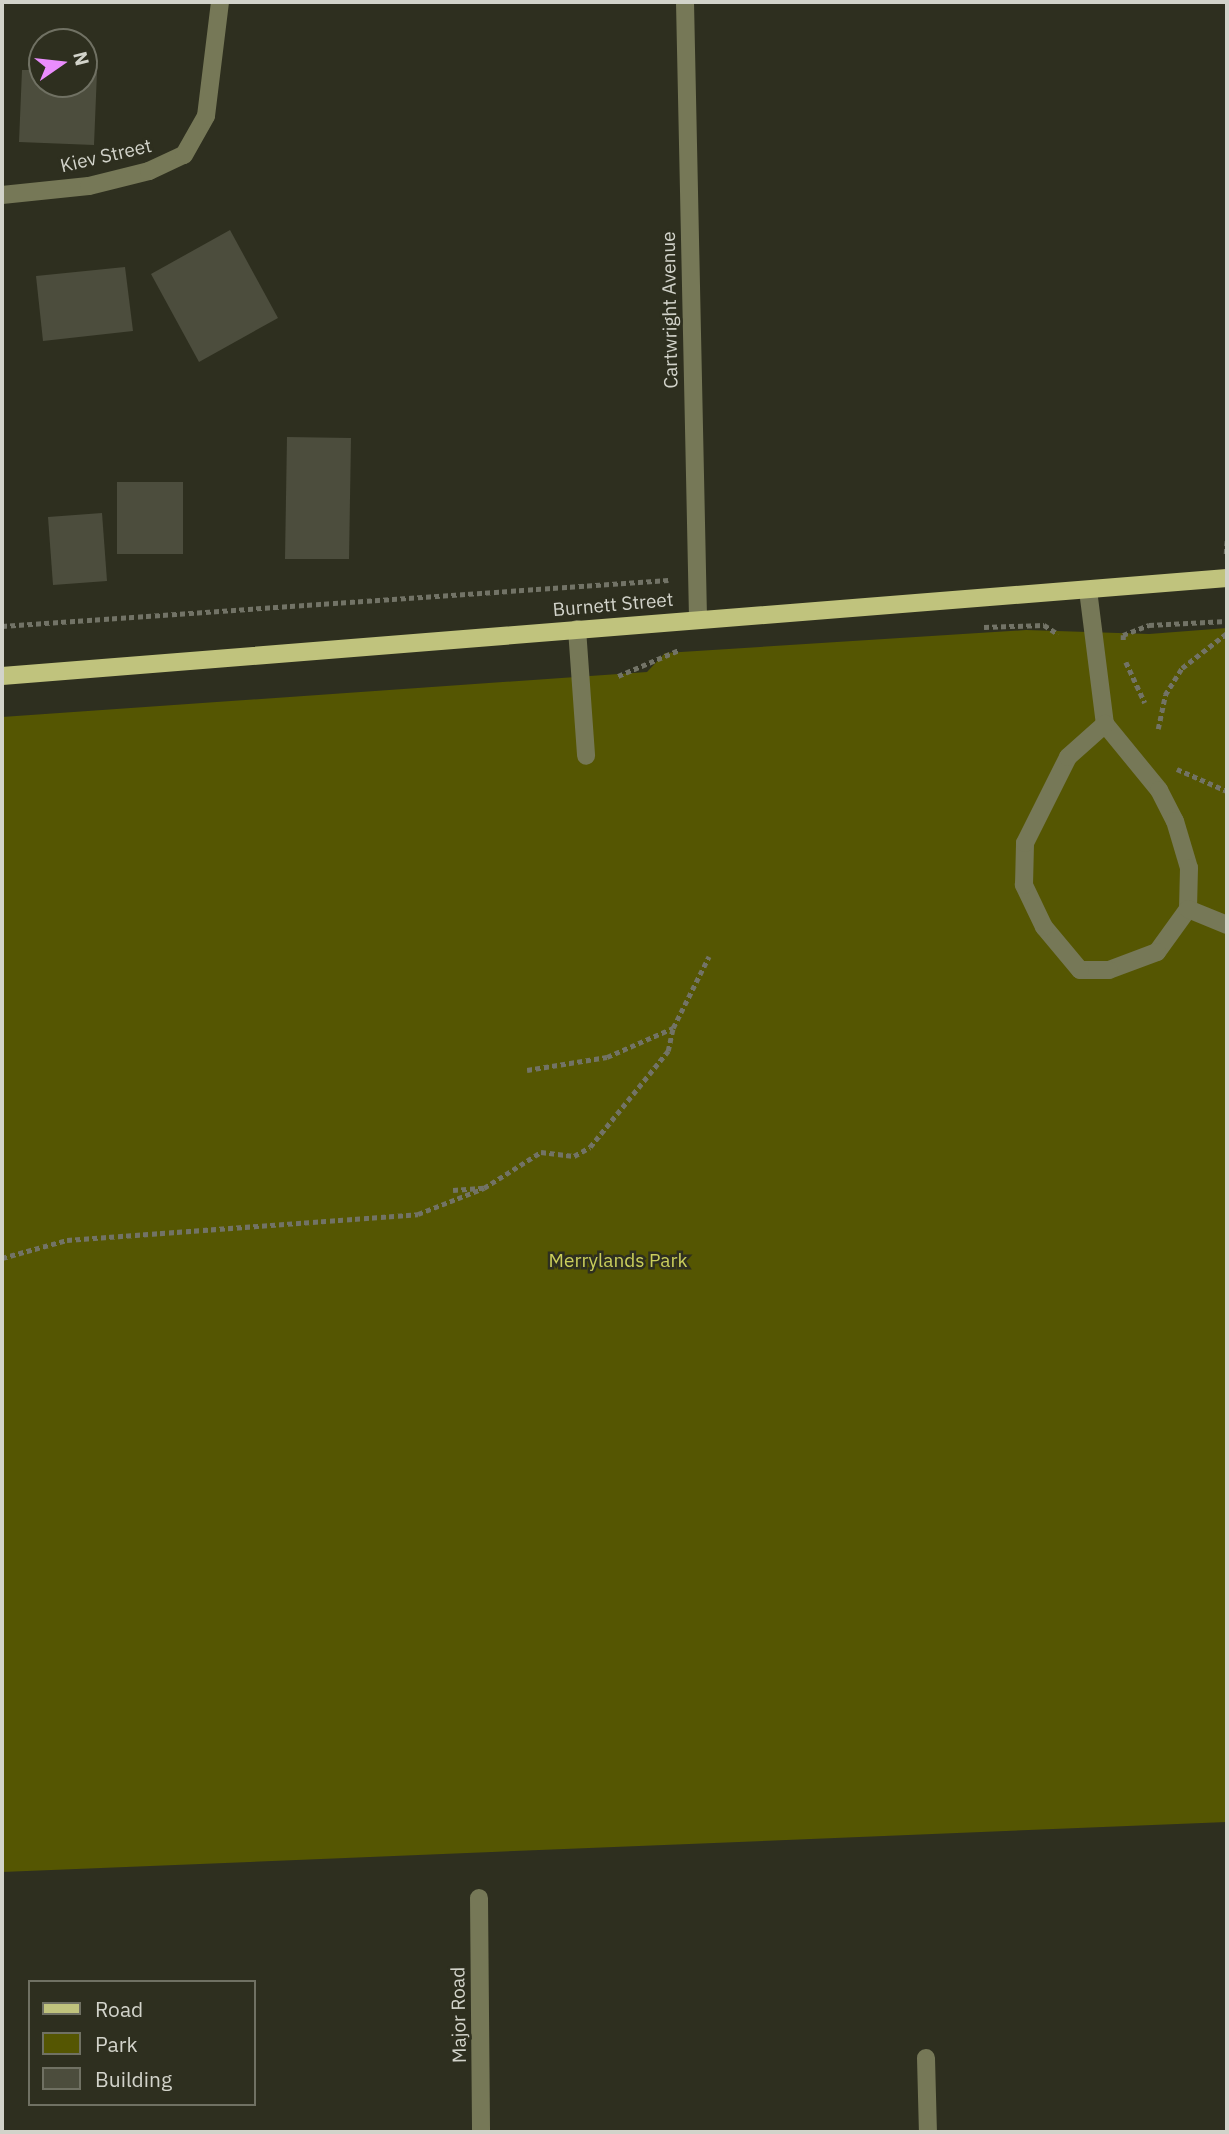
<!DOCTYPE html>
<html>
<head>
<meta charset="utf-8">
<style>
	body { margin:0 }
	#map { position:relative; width:1229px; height:2134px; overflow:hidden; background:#2e2f1f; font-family:"IBM Plex Sans",sans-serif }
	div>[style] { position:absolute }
	.green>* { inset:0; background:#555602 }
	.building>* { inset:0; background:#4c4d3d }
	.path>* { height:4.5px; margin-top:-2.25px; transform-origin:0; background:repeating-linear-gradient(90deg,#727366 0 5px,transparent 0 8.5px) }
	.minor>* { height:18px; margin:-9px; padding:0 9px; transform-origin:9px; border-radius:9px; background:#767857 }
	.major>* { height:18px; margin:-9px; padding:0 9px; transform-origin:9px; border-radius:9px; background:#c0c37d }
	span { translate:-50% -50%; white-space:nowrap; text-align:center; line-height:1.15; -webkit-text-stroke:5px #2e2f1f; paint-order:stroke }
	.street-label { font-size:19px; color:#d2d3ca }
	.park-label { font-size:19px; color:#cace5b }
	.frame { position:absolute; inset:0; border:4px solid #d2d3ca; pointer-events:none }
	.legend { position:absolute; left:28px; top:1980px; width:228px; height:126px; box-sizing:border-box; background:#2e2f1f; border:2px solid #707163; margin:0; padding:9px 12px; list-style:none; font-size:21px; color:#d2d3ca }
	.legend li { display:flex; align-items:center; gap:14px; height:35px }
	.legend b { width:35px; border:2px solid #707163 }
	.north { position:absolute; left:28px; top:28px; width:70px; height:70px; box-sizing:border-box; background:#2e2f1f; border:2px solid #707163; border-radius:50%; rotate:76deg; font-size:19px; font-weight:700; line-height:28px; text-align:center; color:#d2d3ca }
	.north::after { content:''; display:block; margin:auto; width:24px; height:32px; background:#ea8dfd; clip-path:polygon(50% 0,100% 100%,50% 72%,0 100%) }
</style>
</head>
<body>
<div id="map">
	<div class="green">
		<div style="clip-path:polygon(1227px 628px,1227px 1822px,2px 1872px,2px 717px,647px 672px,665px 653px,1026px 630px,1149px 634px)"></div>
	</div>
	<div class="building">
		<div style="clip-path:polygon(22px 70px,42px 70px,42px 84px,84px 84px,84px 72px,97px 72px,94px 145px,19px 142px)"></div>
		<div style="clip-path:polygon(230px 230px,278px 318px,199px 362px,151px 274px)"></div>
		<div style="clip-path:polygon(125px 267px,133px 331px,43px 341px,36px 276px)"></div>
		<div style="clip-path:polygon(287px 437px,351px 438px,349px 559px,285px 559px)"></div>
		<div style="clip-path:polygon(117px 482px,183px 482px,183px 554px,117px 554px)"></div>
		<div style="clip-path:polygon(102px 513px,107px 581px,53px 585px,48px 517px)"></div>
	</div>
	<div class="path">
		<div style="left:1226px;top:554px;width:16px;rotate:-86deg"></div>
		<div style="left:2px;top:626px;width:668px;rotate:-3.95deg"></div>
		<div style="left:984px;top:627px;width:60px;rotate:-1.9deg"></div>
		<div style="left:1044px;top:625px;width:17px;rotate:33deg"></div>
		<div style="left:1123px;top:640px;width:5px;rotate:-90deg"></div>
		<div style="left:1123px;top:635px;width:28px;rotate:-21deg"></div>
		<div style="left:1149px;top:625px;width:78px;rotate:-2.9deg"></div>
		<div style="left:1126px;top:662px;width:45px;rotate:65.1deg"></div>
		<div style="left:618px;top:676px;width:66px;rotate:-23.1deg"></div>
		<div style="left:1158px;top:729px;width:35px;rotate:-78deg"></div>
		<div style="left:1165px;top:695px;width:32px;rotate:-58deg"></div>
		<div style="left:1182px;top:668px;width:57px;rotate:-37.9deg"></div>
		<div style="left:1177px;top:769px;width:55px;rotate:23.7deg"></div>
		<div style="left:527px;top:1070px;width:81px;rotate:-9.2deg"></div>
		<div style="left:607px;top:1057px;width:72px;rotate:-23.7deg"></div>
		<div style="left:673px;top:1028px;width:80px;rotate:-63.4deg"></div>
		<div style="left:453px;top:1190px;width:31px;rotate:-4deg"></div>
		<div style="left:484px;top:1188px;width:67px;rotate:-32.3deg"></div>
		<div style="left:541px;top:1152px;width:33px;rotate:7deg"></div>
		<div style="left:574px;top:1156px;width:18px;rotate:-29deg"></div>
		<div style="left:590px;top:1147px;width:124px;rotate:-50.9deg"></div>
		<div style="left:668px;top:1051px;width:24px;rotate:-78deg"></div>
		<div style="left:2px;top:1258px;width:67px;rotate:-15.5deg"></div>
		<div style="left:67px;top:1240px;width:352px;rotate:-4.2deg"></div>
		<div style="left:418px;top:1214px;width:71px;rotate:-21.5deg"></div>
	</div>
	<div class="minor">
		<div style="left:685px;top:2px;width:616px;rotate:88.79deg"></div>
		<div style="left:2px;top:195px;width:87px;rotate:-5.9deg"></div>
		<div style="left:89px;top:186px;width:62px;rotate:-14deg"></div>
		<div style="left:149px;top:171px;width:38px;rotate:-25deg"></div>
		<div style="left:184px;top:155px;width:45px;rotate:-60.6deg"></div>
		<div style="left:206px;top:116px;width:115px;rotate:-83deg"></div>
		<div style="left:1088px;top:590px;width:135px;rotate:82.8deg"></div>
		<div style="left:577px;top:629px;width:127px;rotate:85.9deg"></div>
		<div style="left:1105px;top:724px;width:85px;rotate:50.7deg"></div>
		<div style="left:1159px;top:790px;width:35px;rotate:63deg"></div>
		<div style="left:1175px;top:821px;width:49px;rotate:73.4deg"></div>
		<div style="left:1189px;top:868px;width:41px;rotate:91.4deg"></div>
		<div style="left:1188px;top:909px;width:53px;rotate:125.8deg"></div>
		<div style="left:1157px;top:952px;width:51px;rotate:159.4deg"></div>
		<div style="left:1109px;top:970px;width:29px;rotate:180deg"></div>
		<div style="left:1080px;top:970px;width:56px;rotate:-129.9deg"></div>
		<div style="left:1044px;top:927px;width:47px;rotate:-115.5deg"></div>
		<div style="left:1024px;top:885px;width:42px;rotate:-88.6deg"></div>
		<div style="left:1025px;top:843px;width:96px;rotate:-63.4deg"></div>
		<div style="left:1068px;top:757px;width:50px;rotate:-41.7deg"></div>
		<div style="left:1188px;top:909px;width:42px;rotate:22.3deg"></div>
		<div style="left:479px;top:1898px;width:234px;rotate:89.5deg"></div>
		<div style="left:926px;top:2058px;width:74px;rotate:88.5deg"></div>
	</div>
	<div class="major">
		<div style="left:2px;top:676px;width:1229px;rotate:-4.57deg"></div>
	</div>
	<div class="street-label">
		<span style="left:106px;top:156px;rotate:-13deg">Kiev Street</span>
		<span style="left:670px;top:310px;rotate:-91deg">Cartwright Avenue</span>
		<span style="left:613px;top:605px;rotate:-5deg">Burnett Street</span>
		<span style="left:459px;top:2015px;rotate:-91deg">Major Road</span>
	</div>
	<div class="park-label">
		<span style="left:618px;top:1261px">Merrylands Park</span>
	</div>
	<div class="frame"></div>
	<ul class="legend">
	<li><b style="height:9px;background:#c0c37d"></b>Road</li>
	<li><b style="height:19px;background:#555602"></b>Park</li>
	<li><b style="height:19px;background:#4c4d3d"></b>Building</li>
	</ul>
	<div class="north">N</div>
</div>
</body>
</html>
